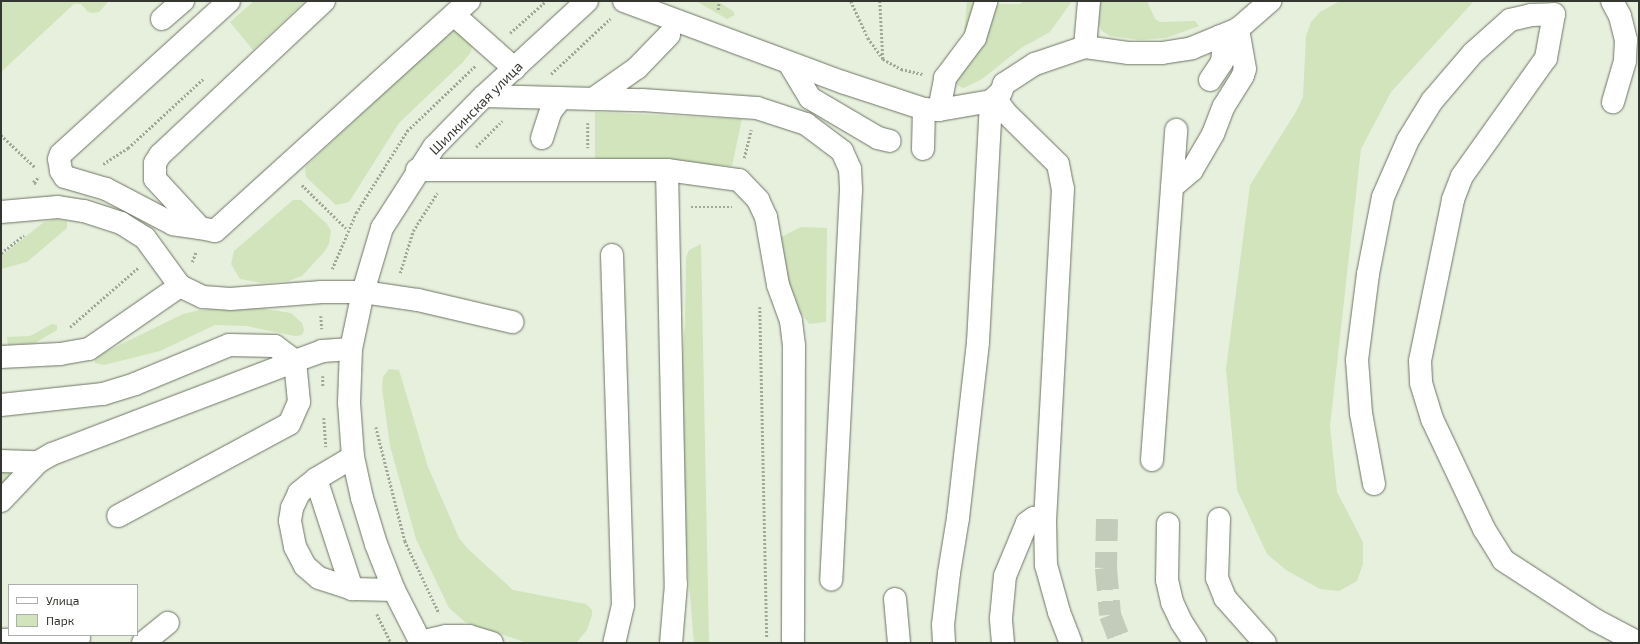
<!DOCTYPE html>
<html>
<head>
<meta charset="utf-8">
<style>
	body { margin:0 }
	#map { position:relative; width:1640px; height:644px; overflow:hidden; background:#e7f0dd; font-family:"Exo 2",sans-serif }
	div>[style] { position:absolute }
	.green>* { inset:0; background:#d1e4bc }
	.minor-tunnel>* { height:22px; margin-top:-11px; transform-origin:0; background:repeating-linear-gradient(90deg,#c3cbba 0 22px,transparent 0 33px) }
	.path>* { height:2.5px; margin-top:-1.25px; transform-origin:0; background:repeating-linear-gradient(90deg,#a0a799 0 2px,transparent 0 4px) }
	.roads { filter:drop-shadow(0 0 1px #6d7464) drop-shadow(0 0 1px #6d7464) }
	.minor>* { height:22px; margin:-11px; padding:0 11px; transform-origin:11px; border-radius:11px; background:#fff }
	.major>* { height:22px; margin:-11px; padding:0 11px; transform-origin:11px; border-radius:11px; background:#fff }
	span { translate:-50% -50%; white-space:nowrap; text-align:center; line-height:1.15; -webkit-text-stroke:3px #fff; paint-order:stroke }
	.street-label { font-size:14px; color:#33372f }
	.frame { position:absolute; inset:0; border:2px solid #33372f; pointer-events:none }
	.legend { position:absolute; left:8px; top:584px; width:130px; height:52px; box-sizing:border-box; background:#fff; border:1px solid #adafac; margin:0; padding:5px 7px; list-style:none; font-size:12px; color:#33372f }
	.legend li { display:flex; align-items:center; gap:8px; height:20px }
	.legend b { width:20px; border:1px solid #adafac }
</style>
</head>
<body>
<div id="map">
	<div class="green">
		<div style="clip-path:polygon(1px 1px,109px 1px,99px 12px,93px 13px,88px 12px,81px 4px,74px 4px,1px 72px)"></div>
		<div style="clip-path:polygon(254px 1px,305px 1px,253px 50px,230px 22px)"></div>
		<div style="clip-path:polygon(696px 1px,717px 1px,733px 11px,735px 15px,727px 19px)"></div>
		<div style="clip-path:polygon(967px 1px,976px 1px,967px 35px,964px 33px)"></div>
		<div style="clip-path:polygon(1024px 1px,1072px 1px,1050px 32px,1021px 48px,982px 79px,964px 88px,958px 86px,955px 82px,994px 9px,999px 4px,1020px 4px)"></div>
		<div style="clip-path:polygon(1097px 1px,1147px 1px,1155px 19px,1160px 22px,1195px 21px,1199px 26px,1166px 38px,1140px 40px,1110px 36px,1102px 31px,1098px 23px)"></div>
		<div style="clip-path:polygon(1340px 1px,1474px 1px,1391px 92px,1361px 149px,1330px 426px,1337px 492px,1363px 542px,1363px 564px,1357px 581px,1339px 591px,1320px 589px,1286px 570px,1267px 554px,1237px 490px,1226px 369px,1250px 185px,1297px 110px,1303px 97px,1306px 36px,1311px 22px,1320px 12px)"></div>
		<div style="clip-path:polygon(455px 31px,462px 31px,472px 43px,471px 52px,463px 62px,399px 123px,349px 202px,336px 205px,306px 177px,305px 167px,445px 34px)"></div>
		<div style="clip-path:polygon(595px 112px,742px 119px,732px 166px,595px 159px)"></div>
		<div style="clip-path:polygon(293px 200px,301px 200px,327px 224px,331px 231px,329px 244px,324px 252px,302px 276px,288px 281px,262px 283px,240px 279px,231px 264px,234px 251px)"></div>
		<div style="clip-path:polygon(56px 219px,67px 221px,67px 228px,27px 262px,1px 269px,1px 256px,44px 222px)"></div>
		<div style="clip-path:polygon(801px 227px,827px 228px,826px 322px,809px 324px,801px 313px,785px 275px,781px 237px)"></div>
		<div style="clip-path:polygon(701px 244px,709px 643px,694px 643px,686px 548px,681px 374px,685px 325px,686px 258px,689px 250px)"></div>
		<div style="clip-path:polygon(259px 308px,291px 313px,302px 323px,304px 330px,302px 335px,295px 336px,246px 326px,215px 325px,160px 351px,104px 365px,95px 363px,95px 357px,183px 314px,200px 310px)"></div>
		<div style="clip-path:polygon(52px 324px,57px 325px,57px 330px,35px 343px,8px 345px,7px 337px,30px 336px)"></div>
		<div style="clip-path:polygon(389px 369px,399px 370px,428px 467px,459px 538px,468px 549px,513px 590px,586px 604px,592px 610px,592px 615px,587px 630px,577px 642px,527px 643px,465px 622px,449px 608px,416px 539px,390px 446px,382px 389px,383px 377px)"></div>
		<div style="clip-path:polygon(9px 471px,9px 481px,1px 487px,1px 472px)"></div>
	</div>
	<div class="minor-tunnel">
		<div style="left:1107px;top:519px;width:49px;rotate:91.2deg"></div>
		<div style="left:1106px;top:568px;width:47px;rotate:85.1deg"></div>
		<div style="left:1110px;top:615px;width:30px;rotate:69deg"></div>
	</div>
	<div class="path">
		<div style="left:851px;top:1px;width:41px;rotate:65.3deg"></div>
		<div style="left:868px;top:38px;width:26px;rotate:54deg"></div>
		<div style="left:883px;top:59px;width:21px;rotate:29deg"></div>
		<div style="left:901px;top:69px;width:23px;rotate:13deg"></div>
		<div style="left:880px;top:1px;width:57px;rotate:87deg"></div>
		<div style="left:718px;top:10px;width:9px;rotate:-84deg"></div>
		<div style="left:510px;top:33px;width:48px;rotate:-41.6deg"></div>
		<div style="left:551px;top:74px;width:81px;rotate:-43deg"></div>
		<div style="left:588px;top:123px;width:25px;rotate:90deg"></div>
		<div style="left:1px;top:135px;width:48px;rotate:43.3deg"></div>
		<div style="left:476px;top:147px;width:37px;rotate:-45deg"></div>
		<div style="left:744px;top:158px;width:29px;rotate:-76deg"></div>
		<div style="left:103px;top:164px;width:30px;rotate:-33deg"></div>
		<div style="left:128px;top:148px;width:102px;rotate:-42.6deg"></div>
		<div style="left:36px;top:184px;width:4px;rotate:-146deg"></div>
		<div style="left:33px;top:182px;width:8px;rotate:-40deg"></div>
		<div style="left:302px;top:185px;width:63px;rotate:44.4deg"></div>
		<div style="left:691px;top:207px;width:41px"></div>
		<div style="left:1px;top:253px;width:29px;rotate:-38deg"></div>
		<div style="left:192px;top:262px;width:11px;rotate:-68deg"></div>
		<div style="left:332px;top:269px;width:61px;rotate:-66.8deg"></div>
		<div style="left:356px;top:213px;width:97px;rotate:-58.1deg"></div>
		<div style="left:407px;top:131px;width:95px;rotate:-43.7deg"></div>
		<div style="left:400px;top:273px;width:44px;rotate:-72.8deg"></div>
		<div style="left:413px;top:231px;width:45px;rotate:-57.7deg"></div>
		<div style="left:760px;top:307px;width:331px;rotate:88.8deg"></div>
		<div style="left:321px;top:316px;width:13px;rotate:86deg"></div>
		<div style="left:70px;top:327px;width:91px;rotate:-41deg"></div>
		<div style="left:323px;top:376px;width:11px;rotate:90deg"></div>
		<div style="left:324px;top:418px;width:29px;rotate:86deg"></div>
		<div style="left:376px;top:427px;width:118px;rotate:75.7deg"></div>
		<div style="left:405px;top:541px;width:80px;rotate:64.7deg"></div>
		<div style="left:377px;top:614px;width:32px;rotate:64deg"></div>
	</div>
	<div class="roads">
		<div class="minor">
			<div style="left:324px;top:1px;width:225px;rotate:136.8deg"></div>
			<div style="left:160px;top:155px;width:9px;rotate:122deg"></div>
			<div style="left:155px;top:163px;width:16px;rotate:90deg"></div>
			<div style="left:155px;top:179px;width:67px;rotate:47.4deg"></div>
			<div style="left:200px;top:228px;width:15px;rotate:11deg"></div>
			<div style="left:215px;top:231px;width:343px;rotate:-42.2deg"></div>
			<div style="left:624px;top:1px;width:233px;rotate:20.4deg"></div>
			<div style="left:842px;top:82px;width:86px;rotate:18.2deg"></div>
			<div style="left:924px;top:109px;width:15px;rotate:4deg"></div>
			<div style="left:939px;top:110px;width:53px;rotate:-9.8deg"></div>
			<div style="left:991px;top:101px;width:13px;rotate:-42deg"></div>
			<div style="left:1001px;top:92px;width:9px;rotate:-69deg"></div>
			<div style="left:1004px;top:84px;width:37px;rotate:-33deg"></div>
			<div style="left:1035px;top:64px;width:53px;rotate:-18.8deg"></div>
			<div style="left:1085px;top:47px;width:43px;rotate:7.9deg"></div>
			<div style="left:1128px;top:53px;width:34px"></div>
			<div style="left:1162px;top:53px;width:30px;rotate:-9deg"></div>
			<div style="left:1192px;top:48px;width:50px;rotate:-22.4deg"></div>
			<div style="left:1238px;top:29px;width:43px;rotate:-41.2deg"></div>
			<div style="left:1612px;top:1px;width:17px;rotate:62deg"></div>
			<div style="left:1620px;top:16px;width:25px;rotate:76deg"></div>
			<div style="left:1626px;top:40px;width:21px;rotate:93deg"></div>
			<div style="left:1625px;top:61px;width:43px;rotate:106.3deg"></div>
			<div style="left:454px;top:15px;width:81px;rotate:41.5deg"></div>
			<div style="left:162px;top:19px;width:28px;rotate:-41deg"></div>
			<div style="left:1085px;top:47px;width:46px;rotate:-85deg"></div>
			<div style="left:789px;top:63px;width:41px;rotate:59deg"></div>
			<div style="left:810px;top:98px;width:79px;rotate:30.5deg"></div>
			<div style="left:878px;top:138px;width:12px;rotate:14deg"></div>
			<div style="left:1210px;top:80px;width:22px;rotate:-56deg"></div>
			<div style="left:1222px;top:62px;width:10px;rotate:-84deg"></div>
			<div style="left:1223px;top:52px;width:16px;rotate:-101deg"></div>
			<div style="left:484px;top:96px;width:158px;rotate:1.5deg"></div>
			<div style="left:642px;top:100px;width:115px;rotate:4deg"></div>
			<div style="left:757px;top:108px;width:52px;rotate:18.1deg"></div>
			<div style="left:806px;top:124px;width:45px;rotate:36.9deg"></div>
			<div style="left:842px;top:151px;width:20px;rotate:66deg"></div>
			<div style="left:850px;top:169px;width:21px;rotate:87deg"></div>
			<div style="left:851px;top:190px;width:390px;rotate:92.9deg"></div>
			<div style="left:995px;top:98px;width:17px;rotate:54deg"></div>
			<div style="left:1005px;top:112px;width:74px;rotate:44.5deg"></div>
			<div style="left:1058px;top:164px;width:25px;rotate:79deg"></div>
			<div style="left:1063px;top:189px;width:330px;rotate:93.1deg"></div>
			<div style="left:593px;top:99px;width:54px;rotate:-35.2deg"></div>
			<div style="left:637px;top:68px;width:46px;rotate:-45.9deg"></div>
			<div style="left:939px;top:110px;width:33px;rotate:-79deg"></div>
			<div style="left:945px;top:78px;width:50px;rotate:-53.1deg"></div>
			<div style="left:975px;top:38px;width:39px;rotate:-73deg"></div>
			<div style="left:542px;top:138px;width:28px;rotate:-72deg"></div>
			<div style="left:551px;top:111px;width:16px;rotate:-52deg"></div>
			<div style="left:923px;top:149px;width:40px;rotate:-88.6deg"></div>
			<div style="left:417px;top:170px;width:250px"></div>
			<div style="left:667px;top:170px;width:73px;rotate:7.9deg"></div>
			<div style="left:739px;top:180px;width:28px;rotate:46deg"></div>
			<div style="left:758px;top:200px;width:19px;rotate:65deg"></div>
			<div style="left:766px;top:217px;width:69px;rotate:80deg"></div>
			<div style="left:778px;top:285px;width:38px;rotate:70deg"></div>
			<div style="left:791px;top:321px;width:25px;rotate:83deg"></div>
			<div style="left:794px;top:346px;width:297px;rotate:90.2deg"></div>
			<div style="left:667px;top:170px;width:414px;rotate:88.8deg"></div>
			<div style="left:676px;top:584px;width:59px;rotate:94.8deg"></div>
			<div style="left:1172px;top:187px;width:26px;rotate:-40deg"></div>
			<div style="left:1192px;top:170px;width:42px;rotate:-59.7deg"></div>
			<div style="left:1213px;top:134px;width:30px;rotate:-69deg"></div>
			<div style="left:1224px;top:106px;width:36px;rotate:-58deg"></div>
			<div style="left:1243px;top:75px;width:6px;rotate:-72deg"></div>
			<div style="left:1245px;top:69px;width:41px;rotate:-99.9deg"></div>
			<div style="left:1px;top:212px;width:57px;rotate:-5deg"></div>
			<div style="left:58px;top:207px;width:26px;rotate:9deg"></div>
			<div style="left:84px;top:211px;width:39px;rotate:18deg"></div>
			<div style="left:121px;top:223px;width:28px;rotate:32deg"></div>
			<div style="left:145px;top:238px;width:59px;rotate:53.9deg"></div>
			<div style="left:180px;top:286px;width:25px;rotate:26deg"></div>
			<div style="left:203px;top:297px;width:27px;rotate:4deg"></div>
			<div style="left:230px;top:299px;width:92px;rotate:-4.4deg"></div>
			<div style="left:322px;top:292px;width:41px"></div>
			<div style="left:363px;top:292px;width:56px;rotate:8.3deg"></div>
			<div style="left:418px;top:300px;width:97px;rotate:13.2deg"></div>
			<div style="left:200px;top:228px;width:27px;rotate:-172deg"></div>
			<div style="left:173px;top:224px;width:76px;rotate:-152.4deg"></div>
			<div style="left:106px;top:189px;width:43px;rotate:-163.7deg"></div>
			<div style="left:65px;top:177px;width:7px;rotate:-124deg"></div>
			<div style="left:61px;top:171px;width:12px;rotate:-99deg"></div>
			<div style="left:59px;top:159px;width:5px;rotate:-68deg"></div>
			<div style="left:61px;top:154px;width:227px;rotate:-42.3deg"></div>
			<div style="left:612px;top:255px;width:350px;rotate:88.2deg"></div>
			<div style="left:623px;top:605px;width:39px;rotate:103deg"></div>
			<div style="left:1px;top:357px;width:59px;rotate:-2.9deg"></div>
			<div style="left:60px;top:354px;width:29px;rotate:-10deg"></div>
			<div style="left:89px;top:349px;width:111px;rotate:-34.7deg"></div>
			<div style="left:1px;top:405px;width:103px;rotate:-6.2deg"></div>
			<div style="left:103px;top:394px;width:34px;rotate:-17deg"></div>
			<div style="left:135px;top:384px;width:102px;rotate:-22.5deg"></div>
			<div style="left:229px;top:345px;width:46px;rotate:1.2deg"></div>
			<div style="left:275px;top:346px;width:25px;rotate:37deg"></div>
			<div style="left:295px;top:361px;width:41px;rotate:84.4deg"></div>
			<div style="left:299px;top:402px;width:24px;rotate:114deg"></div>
			<div style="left:289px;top:424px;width:194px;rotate:151.7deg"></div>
			<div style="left:353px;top:457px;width:43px;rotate:149.3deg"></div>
			<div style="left:316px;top:479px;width:116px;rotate:71.9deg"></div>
			<div style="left:352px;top:589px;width:42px;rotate:1.4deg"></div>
			<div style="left:1152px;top:460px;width:331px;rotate:-85.8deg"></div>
			<div style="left:1px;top:461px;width:37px;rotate:2deg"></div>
			<div style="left:316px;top:479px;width:22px;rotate:141deg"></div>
			<div style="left:299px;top:493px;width:17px;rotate:115deg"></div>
			<div style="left:292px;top:508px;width:13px;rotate:99deg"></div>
			<div style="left:290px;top:521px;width:26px;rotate:79deg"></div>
			<div style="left:295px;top:547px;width:21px;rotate:62deg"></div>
			<div style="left:305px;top:566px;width:18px;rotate:41deg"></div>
			<div style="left:319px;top:578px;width:35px;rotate:18deg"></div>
			<div style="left:1374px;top:484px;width:72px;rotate:-100.4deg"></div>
			<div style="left:1361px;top:413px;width:53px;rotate:-94.3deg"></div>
			<div style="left:1357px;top:360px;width:87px;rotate:-82.7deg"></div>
			<div style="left:1368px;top:274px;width:78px;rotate:-79deg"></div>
			<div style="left:1383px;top:197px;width:62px;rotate:-66.3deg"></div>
			<div style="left:1408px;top:140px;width:46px;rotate:-58.4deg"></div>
			<div style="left:1432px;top:101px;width:63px;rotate:-49.5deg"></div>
			<div style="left:1473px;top:53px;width:50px;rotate:-41.7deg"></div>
			<div style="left:1510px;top:20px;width:22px;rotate:-13deg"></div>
			<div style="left:1531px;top:15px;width:23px;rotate:-2deg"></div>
			<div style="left:1554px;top:14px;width:45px;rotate:100.3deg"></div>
			<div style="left:1546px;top:58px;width:145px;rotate:125.4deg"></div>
			<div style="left:1462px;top:176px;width:26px;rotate:111deg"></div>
			<div style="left:1453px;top:200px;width:164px;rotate:101.6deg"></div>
			<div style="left:1420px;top:361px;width:22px;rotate:87deg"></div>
			<div style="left:1421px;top:383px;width:38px;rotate:73deg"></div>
			<div style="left:1432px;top:419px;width:122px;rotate:64.7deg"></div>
			<div style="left:1484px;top:529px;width:36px;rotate:58deg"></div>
			<div style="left:1503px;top:560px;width:110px;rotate:33.1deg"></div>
			<div style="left:1595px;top:620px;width:50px;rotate:27.6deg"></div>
			<div style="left:1px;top:501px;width:54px;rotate:-46.5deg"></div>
			<div style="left:38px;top:462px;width:16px;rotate:-30deg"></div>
			<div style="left:52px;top:454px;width:260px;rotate:-20.9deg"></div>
			<div style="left:295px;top:361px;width:29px;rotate:-20deg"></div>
			<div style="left:322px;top:351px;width:29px;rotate:-4deg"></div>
			<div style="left:1219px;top:519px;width:59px;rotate:91.9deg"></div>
			<div style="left:1217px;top:578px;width:22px;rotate:68deg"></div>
			<div style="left:1225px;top:598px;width:60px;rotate:48.4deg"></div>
			<div style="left:1168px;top:524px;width:56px;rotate:91deg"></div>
			<div style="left:1167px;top:580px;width:23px;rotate:77deg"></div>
			<div style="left:1172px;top:602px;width:23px;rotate:65deg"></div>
			<div style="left:1182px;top:623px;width:24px;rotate:57deg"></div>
			<div style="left:895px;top:599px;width:44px;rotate:84.8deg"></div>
			<div style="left:1px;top:640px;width:78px;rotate:-1.5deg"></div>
			<div style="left:420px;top:642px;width:27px;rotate:-13deg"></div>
			<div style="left:446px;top:636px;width:23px"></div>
			<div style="left:469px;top:636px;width:24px;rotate:17deg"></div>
			<div style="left:143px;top:643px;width:32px;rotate:-39deg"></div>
			<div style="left:944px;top:643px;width:18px;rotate:-93deg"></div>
			<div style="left:943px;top:625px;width:52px;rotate:-83.4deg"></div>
			<div style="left:949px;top:573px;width:56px;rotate:-80.7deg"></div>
			<div style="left:958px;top:518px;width:177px;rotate:-83.5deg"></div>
			<div style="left:978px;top:342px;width:241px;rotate:-86.9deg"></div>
			<div style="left:1003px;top:643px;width:25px;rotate:-95deg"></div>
			<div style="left:1001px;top:618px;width:42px;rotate:-84.6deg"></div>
			<div style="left:1005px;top:576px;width:57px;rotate:-67.5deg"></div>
			<div style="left:1027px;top:523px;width:9px;rotate:-36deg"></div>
			<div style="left:1034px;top:518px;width:11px;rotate:5deg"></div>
			<div style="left:1045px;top:519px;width:46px;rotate:88.8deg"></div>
			<div style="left:1046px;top:565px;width:49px;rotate:74.5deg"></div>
			<div style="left:1059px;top:612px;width:33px;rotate:69deg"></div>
		</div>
		<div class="major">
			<div style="left:421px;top:643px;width:59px;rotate:-117deg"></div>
			<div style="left:394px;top:590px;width:49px;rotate:-111.4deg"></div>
			<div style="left:376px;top:544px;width:48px;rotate:-106.9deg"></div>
			<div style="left:362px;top:498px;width:42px;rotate:-102.4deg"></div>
			<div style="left:353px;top:457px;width:54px;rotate:-94.2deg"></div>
			<div style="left:349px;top:403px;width:54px;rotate:-87.9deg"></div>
			<div style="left:351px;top:349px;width:58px;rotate:-78.1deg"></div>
			<div style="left:363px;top:292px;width:67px;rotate:-73.5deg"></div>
			<div style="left:382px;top:228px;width:96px;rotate:-57.3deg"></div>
			<div style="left:434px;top:147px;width:71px;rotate:-45.6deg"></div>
			<div style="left:484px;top:96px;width:140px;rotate:-42.7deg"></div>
		</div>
	</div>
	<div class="street-label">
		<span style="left:476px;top:108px;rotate:-45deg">Шилкинская улица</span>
	</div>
	<div class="frame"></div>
	<ul class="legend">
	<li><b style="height:5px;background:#fff"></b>Улица</li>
	<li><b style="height:11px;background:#d1e4bc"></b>Парк</li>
	</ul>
</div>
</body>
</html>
